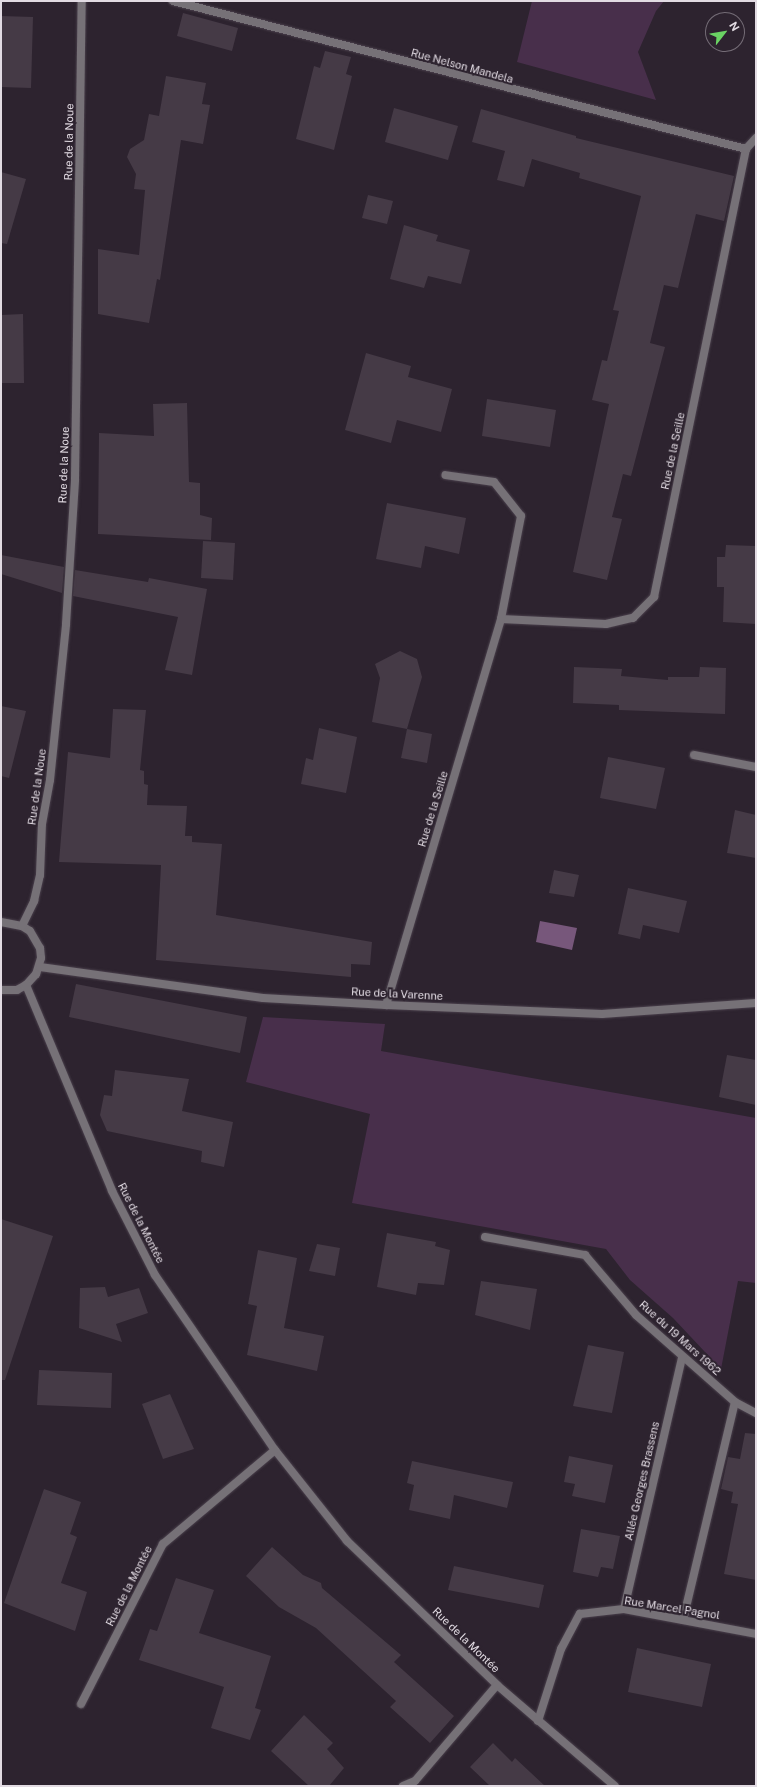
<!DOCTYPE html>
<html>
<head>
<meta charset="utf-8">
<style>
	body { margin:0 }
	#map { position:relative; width:757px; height:1787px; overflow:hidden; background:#2d232f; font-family:"Public Sans",sans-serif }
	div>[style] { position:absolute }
	.green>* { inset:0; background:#482f4b }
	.water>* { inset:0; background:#77577b }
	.building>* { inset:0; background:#453a46 }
	.roads { filter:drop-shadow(0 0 1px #4a404c) drop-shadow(0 0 1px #4a404c) }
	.minor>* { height:8px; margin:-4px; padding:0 4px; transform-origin:4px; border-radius:4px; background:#767177 }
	span { translate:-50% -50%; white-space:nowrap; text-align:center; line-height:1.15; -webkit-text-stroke:4px #2d232f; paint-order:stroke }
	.street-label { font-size:11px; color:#e2dbe3 }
	.frame { position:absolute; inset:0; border:2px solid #e2dbe3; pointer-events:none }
	.north { position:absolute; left:705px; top:12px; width:40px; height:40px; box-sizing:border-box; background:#2d232f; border:1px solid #756d77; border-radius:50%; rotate:59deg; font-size:11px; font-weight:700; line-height:16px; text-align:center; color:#e2dbe3 }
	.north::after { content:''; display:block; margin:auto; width:14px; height:18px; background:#6ad363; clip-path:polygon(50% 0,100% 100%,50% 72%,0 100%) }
</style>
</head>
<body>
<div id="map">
	<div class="green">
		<div style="clip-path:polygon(532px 1px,664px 1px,656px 11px,638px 52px,656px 100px,517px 62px)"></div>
		<div style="clip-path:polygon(263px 1017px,385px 1024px,381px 1051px,756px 1118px,756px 1283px,738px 1281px,721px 1369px,673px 1318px,630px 1280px,606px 1249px,352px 1203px,370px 1114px,246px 1082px)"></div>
	</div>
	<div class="water">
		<div style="clip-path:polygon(540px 921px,577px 928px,572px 950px,536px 942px)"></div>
	</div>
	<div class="building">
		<div style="clip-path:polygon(183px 13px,238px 28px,232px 51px,177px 36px)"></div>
		<div style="clip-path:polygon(1px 16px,33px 17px,31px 88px,1px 87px)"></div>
		<div style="clip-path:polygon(325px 51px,351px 57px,346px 74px,352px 76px,334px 150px,296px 139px,314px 66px,320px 68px)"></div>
		<div style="clip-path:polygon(166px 76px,206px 83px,202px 104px,210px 105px,203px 144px,181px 140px,160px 280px,157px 279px,149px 323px,98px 314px,98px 249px,139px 255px,145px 190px,134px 189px,136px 174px,127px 157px,130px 149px,144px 140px,149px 114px,159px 116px)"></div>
		<div style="clip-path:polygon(394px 108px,458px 126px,448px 160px,385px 142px)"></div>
		<div style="clip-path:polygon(481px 109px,576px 136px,576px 138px,734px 176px,724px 221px,696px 214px,678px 288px,664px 285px,650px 343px,665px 347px,631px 476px,623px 474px,612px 517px,622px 519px,607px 580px,573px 572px,609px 404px,592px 400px,602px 360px,607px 361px,619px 311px,613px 310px,641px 196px,579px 178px,580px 173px,532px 159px,524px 187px,497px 180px,505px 151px,472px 142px)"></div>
		<div style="clip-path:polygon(1px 172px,26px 179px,7px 244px,1px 243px)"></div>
		<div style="clip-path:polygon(368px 195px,393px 201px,387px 224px,362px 218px)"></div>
		<div style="clip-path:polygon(404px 225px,438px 235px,436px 241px,470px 250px,461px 284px,428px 276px,424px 288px,390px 279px)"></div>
		<div style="clip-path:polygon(23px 314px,24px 383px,1px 383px,1px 315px)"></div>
		<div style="clip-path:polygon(366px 353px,411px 366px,408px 377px,452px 389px,441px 432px,397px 420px,391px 443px,345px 430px)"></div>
		<div style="clip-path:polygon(487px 399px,556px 410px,550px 447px,482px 436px)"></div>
		<div style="clip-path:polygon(187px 403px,189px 482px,200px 483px,200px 515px,212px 518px,211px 540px,98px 534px,99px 433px,154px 436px,153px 404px)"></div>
		<div style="clip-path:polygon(387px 503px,466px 518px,459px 554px,425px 546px,421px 568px,376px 559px)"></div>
		<div style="clip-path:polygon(203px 541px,235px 543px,233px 580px,201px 578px)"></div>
		<div style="clip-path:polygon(726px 545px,756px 546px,756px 624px,723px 622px,724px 587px,717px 587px,717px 557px,725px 557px)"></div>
		<div style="clip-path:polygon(1px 555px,64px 567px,62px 593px,1px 574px)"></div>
		<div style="clip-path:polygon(75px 570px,148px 582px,149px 578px,207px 589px,192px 675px,165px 670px,178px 617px,73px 596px)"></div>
		<div style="clip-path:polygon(400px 651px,417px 659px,422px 677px,407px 729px,372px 722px,380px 678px,375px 664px)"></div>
		<div style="clip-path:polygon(574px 667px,622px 669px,621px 676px,668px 680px,668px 677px,699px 677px,700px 667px,726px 668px,725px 714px,619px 710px,619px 705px,573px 703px)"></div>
		<div style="clip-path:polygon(1px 706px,26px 711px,9px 778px,1px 776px)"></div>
		<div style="clip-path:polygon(113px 709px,146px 710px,140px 770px,144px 771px,144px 784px,148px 785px,147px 805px,187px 806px,185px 836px,192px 836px,192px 842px,222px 844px,216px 915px,372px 942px,370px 965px,351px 964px,351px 977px,156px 960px,161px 865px,59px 862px,68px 752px,110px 758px)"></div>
		<div style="clip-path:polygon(319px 728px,357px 737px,346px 793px,301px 784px,306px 758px,313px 760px)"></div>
		<div style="clip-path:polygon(407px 729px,432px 734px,427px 763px,401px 758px)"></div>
		<div style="clip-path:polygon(608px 757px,665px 768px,656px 809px,600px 798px)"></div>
		<div style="clip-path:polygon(735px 810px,756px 815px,756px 858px,727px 853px)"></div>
		<div style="clip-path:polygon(554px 870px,579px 875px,574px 897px,549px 893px)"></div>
		<div style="clip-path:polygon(628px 888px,687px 901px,679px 933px,643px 925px,640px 939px,618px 934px)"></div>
		<div style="clip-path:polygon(76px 984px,247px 1017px,240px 1053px,69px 1017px)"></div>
		<div style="clip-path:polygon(727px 1055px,756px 1060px,756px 1105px,719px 1097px)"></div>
		<div style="clip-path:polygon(115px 1070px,189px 1079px,182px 1111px,233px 1122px,224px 1167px,201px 1162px,202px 1151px,107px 1131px,100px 1115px,104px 1095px,112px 1096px)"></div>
		<div style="clip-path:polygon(1px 1219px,53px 1236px,5px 1380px,1px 1380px)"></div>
		<div style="clip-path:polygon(387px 1233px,436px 1242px,435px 1246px,450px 1250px,444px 1285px,418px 1283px,416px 1295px,377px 1287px)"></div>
		<div style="clip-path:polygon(317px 1244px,340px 1248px,335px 1276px,309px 1271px)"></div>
		<div style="clip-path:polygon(258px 1250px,297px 1258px,284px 1328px,324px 1336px,317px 1371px,247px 1355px,257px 1306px,248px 1304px)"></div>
		<div style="clip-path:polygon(481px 1281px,537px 1289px,530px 1330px,475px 1315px)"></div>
		<div style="clip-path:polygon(105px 1287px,108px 1297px,139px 1288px,148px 1313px,116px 1324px,122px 1342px,79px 1328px,80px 1288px)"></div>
		<div style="clip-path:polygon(588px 1345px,624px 1352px,612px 1413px,573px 1406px)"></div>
		<div style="clip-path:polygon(39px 1370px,112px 1373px,111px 1408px,37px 1405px)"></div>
		<div style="clip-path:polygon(170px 1394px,194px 1449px,163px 1459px,142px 1404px)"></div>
		<div style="clip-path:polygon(745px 1433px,756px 1434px,756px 1580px,724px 1574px,738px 1504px,731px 1503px,733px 1492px,721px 1489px,728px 1457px,740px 1459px)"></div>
		<div style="clip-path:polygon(569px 1456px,613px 1465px,605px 1503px,572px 1496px,575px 1484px,564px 1482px)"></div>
		<div style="clip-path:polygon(412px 1461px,513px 1482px,507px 1508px,454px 1495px,450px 1519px,409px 1510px,414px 1485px,407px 1483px)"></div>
		<div style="clip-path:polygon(44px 1489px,81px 1502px,70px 1534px,77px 1537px,61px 1583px,87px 1592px,75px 1631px,4px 1603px)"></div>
		<div style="clip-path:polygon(581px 1529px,620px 1536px,613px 1569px,601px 1567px,598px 1577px,573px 1572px)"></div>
		<div style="clip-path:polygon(272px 1547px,303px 1575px,321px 1583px,322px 1588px,401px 1655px,394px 1662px,454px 1716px,430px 1743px,390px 1707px,396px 1701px,316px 1628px,279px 1607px,246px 1576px)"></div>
		<div style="clip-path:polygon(454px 1566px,544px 1585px,539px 1608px,448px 1590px)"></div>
		<div style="clip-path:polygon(176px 1578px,214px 1590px,199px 1633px,271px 1656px,255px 1708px,261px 1710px,250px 1740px,211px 1728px,224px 1687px,139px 1660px,150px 1629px,157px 1631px)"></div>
		<div style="clip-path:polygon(637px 1648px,711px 1664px,702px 1707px,628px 1692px)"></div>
		<div style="clip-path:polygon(304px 1715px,333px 1743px,327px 1749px,344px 1768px,329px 1786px,309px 1786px,271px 1751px)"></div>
		<div style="clip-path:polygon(493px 1743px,512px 1762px,515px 1758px,545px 1786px,490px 1786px,470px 1767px)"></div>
	</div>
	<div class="roads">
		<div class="minor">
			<div style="left:173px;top:1px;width:592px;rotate:14.48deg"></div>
			<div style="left:501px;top:619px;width:105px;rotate:2.7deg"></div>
			<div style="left:606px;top:624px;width:28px;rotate:-13deg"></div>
			<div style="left:633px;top:618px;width:30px;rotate:-45deg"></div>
			<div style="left:654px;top:597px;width:457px;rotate:-78.4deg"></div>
			<div style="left:746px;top:149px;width:15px;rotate:-48deg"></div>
			<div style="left:694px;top:755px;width:63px;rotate:11deg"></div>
			<div style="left:1px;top:922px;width:21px;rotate:11deg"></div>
			<div style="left:22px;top:926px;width:9px;rotate:32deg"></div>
			<div style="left:30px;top:931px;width:20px;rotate:60deg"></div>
			<div style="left:40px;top:948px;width:10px;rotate:84deg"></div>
			<div style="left:41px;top:958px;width:17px;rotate:107deg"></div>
			<div style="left:36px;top:974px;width:15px;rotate:132deg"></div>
			<div style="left:26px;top:985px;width:10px;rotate:151deg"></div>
			<div style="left:17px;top:990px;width:16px;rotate:180deg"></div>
			<div style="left:22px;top:926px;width:28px;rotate:-64deg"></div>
			<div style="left:34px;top:901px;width:27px;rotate:-77deg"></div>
			<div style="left:40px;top:875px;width:51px;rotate:-87.8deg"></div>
			<div style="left:42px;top:824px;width:45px;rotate:-79.7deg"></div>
			<div style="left:50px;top:780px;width:157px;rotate:-84.1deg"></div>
			<div style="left:66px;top:624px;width:145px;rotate:-86.4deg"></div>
			<div style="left:75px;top:479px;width:478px;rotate:-89.2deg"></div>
			<div style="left:40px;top:967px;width:225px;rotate:7.9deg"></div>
			<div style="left:263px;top:998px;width:123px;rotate:3.3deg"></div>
			<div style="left:386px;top:1005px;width:216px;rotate:2.4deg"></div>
			<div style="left:602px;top:1014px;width:154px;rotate:-4.1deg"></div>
			<div style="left:26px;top:985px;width:223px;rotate:67.3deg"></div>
			<div style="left:112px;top:1191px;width:94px;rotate:62.9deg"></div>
			<div style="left:155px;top:1275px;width:212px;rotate:55.6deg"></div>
			<div style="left:275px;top:1450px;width:116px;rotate:51.6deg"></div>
			<div style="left:347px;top:1541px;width:208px;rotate:43.8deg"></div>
			<div style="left:497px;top:1685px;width:155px;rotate:40.6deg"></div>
			<div style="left:386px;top:1005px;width:403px;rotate:-73.4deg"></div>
			<div style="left:501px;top:619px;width:105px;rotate:-79deg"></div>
			<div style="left:521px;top:516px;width:43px;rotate:-128.5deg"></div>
			<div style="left:494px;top:482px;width:49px;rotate:-171.9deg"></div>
			<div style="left:485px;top:1237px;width:102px;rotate:10.2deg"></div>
			<div style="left:585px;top:1255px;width:79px;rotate:49.6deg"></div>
			<div style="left:636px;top:1315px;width:132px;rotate:41.3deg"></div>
			<div style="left:735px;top:1402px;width:24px;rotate:28deg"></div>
			<div style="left:624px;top:1609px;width:259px;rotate:-77deg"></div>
			<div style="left:683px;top:1620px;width:224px;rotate:-76.6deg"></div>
			<div style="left:81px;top:1704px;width:180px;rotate:-62.9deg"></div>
			<div style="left:163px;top:1544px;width:146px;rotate:-40deg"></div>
			<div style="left:538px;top:1721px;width:76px;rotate:-72.3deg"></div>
			<div style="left:561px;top:1649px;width:40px;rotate:-62deg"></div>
			<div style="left:580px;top:1614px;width:44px;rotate:-6.5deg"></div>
			<div style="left:624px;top:1609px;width:134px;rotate:10.7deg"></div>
			<div style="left:403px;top:1786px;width:13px;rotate:-23deg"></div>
			<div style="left:415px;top:1781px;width:126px;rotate:-49.5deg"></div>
		</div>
	</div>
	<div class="street-label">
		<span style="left:462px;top:66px;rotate:15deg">Rue Nelson Mandela</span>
		<span style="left:69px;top:142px;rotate:-89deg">Rue de la Noue</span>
		<span style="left:673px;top:451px;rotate:-78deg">Rue de la Seille</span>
		<span style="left:64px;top:465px;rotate:-88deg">Rue de la Noue</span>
		<span style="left:37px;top:787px;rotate:-82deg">Rue de la Noue</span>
		<span style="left:433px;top:809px;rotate:-73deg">Rue de la Seille</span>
		<span style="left:397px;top:994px;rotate:3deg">Rue de la Varenne</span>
		<span style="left:141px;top:1223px;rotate:63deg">Rue de la Montée</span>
		<span style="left:680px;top:1338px;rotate:42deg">Rue du 19 Mars 1962</span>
		<span style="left:642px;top:1481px;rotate:-77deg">Allée Georges Brassens</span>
		<span style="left:129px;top:1586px;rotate:-63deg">Rue de la Montée</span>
		<span style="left:672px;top:1608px;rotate:9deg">Rue Marcel Pagnol</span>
		<span style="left:466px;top:1640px;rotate:44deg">Rue de la Montée</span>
	</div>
	<div class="frame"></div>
	<div class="north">N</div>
</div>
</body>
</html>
